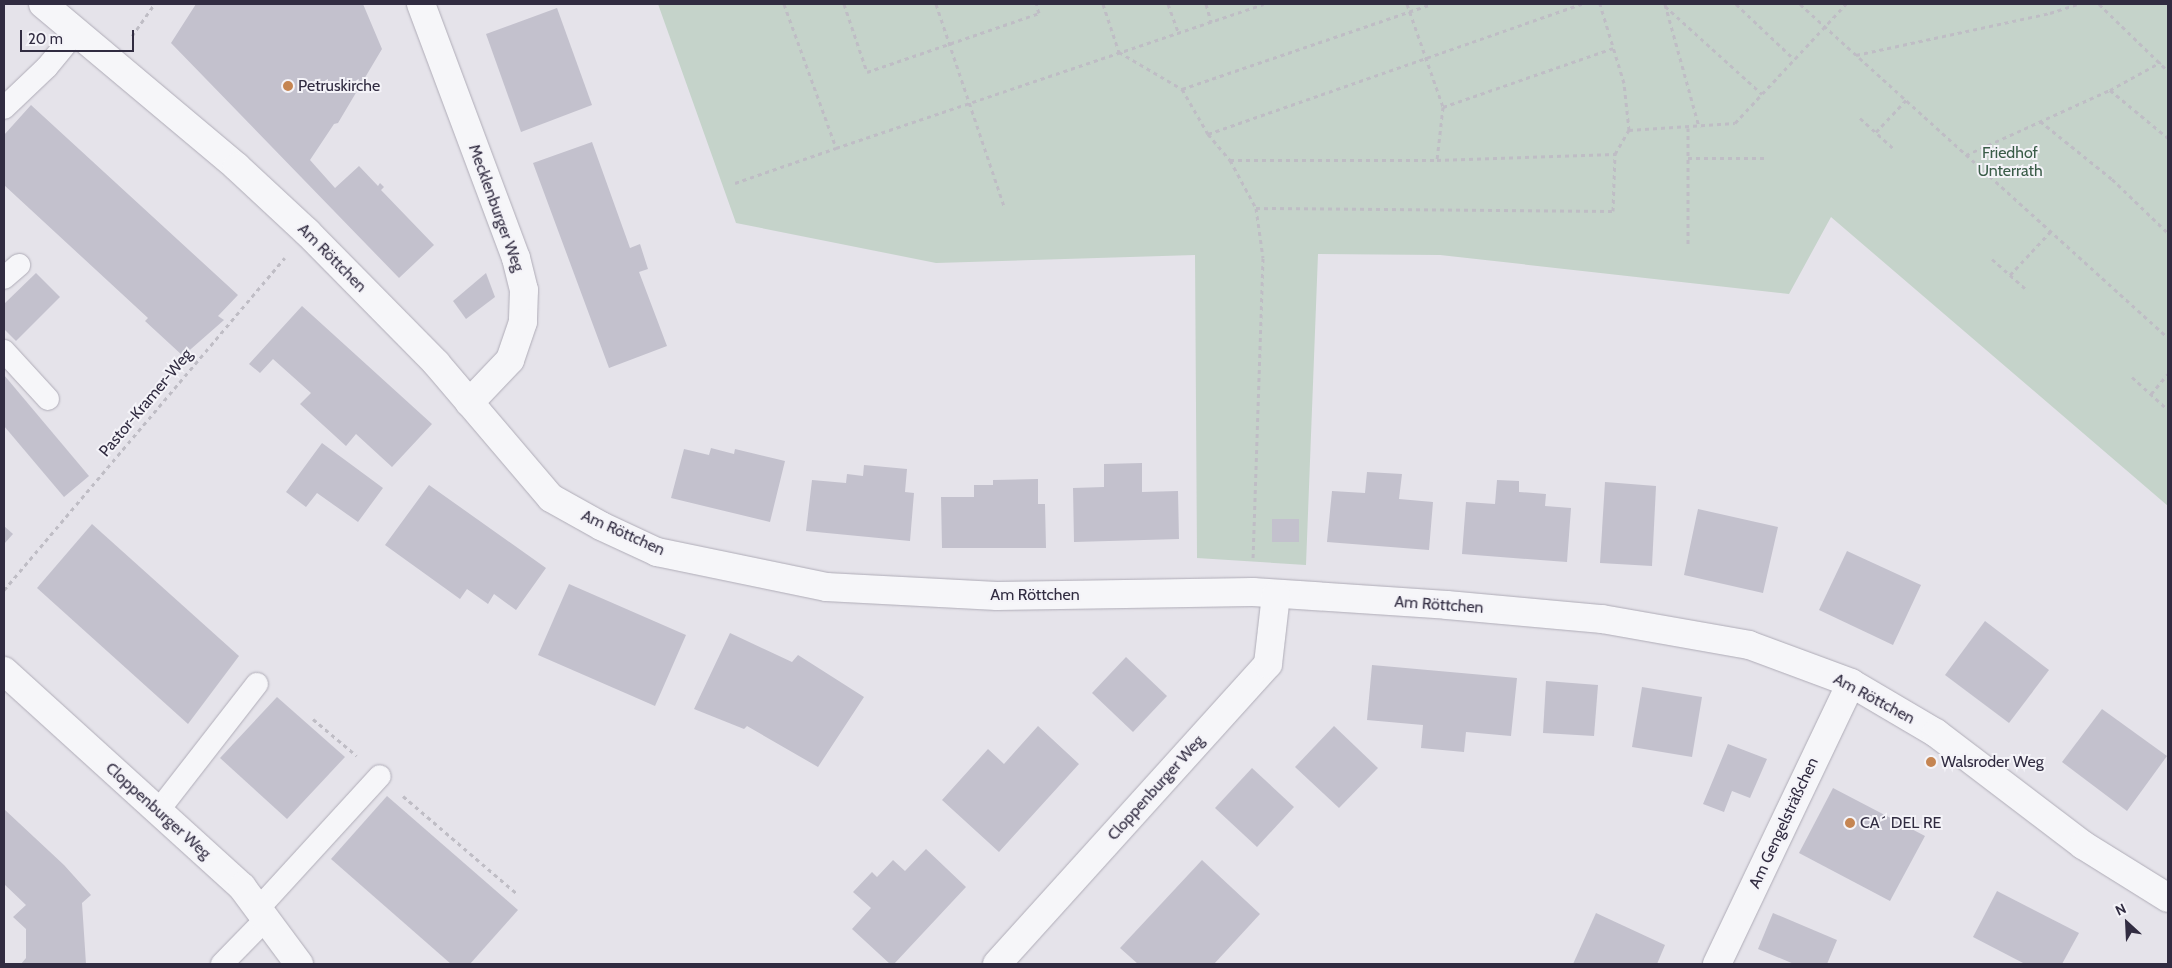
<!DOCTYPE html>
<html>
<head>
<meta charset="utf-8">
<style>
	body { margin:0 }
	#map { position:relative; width:2172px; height:968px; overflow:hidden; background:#e5e3ea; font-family:Cabin,sans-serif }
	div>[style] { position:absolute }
	.green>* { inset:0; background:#c5d3ca }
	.building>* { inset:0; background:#c3c1cd }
	.path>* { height:3px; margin-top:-1.5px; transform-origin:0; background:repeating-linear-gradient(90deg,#bfbdc5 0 4px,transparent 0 8px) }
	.roads { filter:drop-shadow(0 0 1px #afacb7) drop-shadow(0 0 1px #afacb7) }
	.service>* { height:22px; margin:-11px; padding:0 11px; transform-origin:11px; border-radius:11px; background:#f6f6f9 }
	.minor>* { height:28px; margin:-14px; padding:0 14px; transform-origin:14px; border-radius:14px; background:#f6f6f9 }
	.dots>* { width:14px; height:14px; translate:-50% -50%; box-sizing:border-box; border:2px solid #f4f3f8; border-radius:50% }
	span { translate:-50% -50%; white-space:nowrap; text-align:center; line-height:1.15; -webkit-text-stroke:4px #f4f3f8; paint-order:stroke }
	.poi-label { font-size:16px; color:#312c41 }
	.left { translate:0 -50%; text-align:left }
	.park-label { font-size:16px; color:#3a5c48 }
	.street-label { font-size:16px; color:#312c41 }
	.frame { position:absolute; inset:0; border:5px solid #312c41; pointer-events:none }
	.north { position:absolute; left:2102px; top:898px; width:50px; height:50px; -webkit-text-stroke:4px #f4f3f8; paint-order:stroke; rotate:335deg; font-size:14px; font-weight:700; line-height:20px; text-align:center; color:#312c41 }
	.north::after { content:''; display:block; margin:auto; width:18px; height:22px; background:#312c41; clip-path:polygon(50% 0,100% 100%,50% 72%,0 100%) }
	.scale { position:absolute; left:20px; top:30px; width:114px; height:22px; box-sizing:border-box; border:2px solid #312c41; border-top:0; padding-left:6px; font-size:15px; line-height:18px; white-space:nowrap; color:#312c41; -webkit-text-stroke:4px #f4f3f8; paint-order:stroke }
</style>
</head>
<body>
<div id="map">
	<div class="green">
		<div style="clip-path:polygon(658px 4px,2168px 4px,2168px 506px,1831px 217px,1789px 294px,1440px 255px,1318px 254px,1306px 565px,1197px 558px,1195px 255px,936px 263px,736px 223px)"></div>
	</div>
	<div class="building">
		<div style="clip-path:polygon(196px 4px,363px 4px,382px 49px,338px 123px,334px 124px,310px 160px,335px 188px,359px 166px,378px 186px,380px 183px,384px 187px,381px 190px,434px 245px,399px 278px,171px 43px)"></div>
		<div style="clip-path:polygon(557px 8px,592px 105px,521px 132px,486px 34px)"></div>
		<div style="clip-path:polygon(31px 105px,238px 295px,218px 316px,224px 320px,183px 356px,145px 321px,148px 318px,4px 185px,4px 135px)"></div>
		<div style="clip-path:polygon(592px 142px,630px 248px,640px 244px,648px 269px,639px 272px,667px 346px,609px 368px,533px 163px)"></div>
		<div style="clip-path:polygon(36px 273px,60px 297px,16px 341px,4px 329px,4px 304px)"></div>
		<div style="clip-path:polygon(486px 273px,495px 297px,466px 319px,453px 301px)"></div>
		<div style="clip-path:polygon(302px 306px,432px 424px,392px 467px,356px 434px,346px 446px,300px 404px,311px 393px,273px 359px,260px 373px,249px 364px)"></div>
		<div style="clip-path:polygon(4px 375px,89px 476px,64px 497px,4px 426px)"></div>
		<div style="clip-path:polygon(322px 443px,383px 488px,358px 522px,317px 493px,306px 507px,286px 492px)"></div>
		<div style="clip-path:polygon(711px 448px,734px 454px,735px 449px,785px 461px,770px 522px,671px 498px,684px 449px,709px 455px)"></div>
		<div style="clip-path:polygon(1142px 463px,1142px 492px,1178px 491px,1179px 539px,1074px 542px,1073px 488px,1104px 487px,1104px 464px)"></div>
		<div style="clip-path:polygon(864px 465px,907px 469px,905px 492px,914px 493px,910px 541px,806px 531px,812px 480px,846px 483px,847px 474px,863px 476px)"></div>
		<div style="clip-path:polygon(1367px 472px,1402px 474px,1399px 499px,1433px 502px,1429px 550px,1327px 542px,1332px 491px,1365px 493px)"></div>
		<div style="clip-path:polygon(1038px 479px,1038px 504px,1045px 504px,1046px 548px,942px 548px,941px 497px,974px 497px,974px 485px,993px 485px,993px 480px)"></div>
		<div style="clip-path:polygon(1497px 480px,1519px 481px,1519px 492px,1546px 494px,1545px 506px,1571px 508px,1567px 562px,1462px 554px,1466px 502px,1495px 504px)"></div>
		<div style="clip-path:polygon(1605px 482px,1656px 486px,1652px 566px,1600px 563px)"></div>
		<div style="clip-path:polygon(429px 485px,546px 568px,516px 610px,494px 594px,488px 604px,467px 589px,460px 599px,385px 545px)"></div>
		<div style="clip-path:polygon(1698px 509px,1778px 527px,1763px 593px,1684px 575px)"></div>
		<div style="clip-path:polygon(1272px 519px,1299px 519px,1299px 542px,1272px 542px)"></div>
		<div style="clip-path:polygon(92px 524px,239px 656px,188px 724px,37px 588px)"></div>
		<div style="clip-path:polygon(4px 526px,13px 534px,4px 544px)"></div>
		<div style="clip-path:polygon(1847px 551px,1921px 585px,1893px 645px,1819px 610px)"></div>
		<div style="clip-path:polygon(569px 584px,686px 635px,655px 706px,538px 655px)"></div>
		<div style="clip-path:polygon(1985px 621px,2049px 670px,2009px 723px,1945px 675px)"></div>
		<div style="clip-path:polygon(730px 633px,792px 662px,798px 655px,864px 697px,818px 767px,747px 726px,744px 729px,694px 709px)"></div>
		<div style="clip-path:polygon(1126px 657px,1167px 696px,1133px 732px,1092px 693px)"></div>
		<div style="clip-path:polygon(1372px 665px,1517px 678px,1511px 736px,1466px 732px,1464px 752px,1421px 748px,1423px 725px,1367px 720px)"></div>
		<div style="clip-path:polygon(1546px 681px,1598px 685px,1594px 736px,1543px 733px)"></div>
		<div style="clip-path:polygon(1642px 687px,1702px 697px,1692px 757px,1632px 747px)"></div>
		<div style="clip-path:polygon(277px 697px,345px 757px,287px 819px,220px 758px)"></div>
		<div style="clip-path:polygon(2102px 709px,2167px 756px,2127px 811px,2062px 762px)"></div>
		<div style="clip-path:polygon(1038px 726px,1079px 764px,999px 852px,942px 800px,988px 749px,1004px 764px)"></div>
		<div style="clip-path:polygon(1334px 726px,1378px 768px,1339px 808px,1295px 767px)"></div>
		<div style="clip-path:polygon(1728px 744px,1767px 759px,1750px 798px,1732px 791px,1724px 812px,1703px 804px)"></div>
		<div style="clip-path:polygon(1252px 768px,1294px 807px,1257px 847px,1215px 808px)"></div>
		<div style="clip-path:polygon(1833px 788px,1925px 836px,1890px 901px,1799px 853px)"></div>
		<div style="clip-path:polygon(387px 796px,518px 910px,470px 964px,451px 964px,331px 859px)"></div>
		<div style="clip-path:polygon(4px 809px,64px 865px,91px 895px,82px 903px,86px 964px,21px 964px,26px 958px,26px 929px,13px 917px,26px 905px,4px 884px)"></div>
		<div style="clip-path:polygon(926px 849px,966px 887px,894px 964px,890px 964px,852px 929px,871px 908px,853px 892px,872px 872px,877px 877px,893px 860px,905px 871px)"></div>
		<div style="clip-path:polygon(1202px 860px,1260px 914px,1214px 964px,1138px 964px,1120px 948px)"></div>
		<div style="clip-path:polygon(1997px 891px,2079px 933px,2062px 964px,2025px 964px,1973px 937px)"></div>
		<div style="clip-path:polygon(1596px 913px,1665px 945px,1657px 964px,1573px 964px)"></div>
		<div style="clip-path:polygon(1773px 913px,1837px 940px,1827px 964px,1794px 964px,1758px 949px)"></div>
	</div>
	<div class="path">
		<div style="left:784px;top:4px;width:153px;rotate:70.1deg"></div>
		<div style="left:836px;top:148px;width:451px;rotate:-18.6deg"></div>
		<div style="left:844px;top:4px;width:72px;rotate:71.3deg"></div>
		<div style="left:867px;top:72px;width:182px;rotate:-18.9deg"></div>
		<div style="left:1039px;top:13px;width:9px;rotate:-108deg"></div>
		<div style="left:936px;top:4px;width:213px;rotate:71.4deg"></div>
		<div style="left:1103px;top:4px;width:51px;rotate:71.6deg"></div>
		<div style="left:1119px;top:52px;width:73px;rotate:30.4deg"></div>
		<div style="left:1182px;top:89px;width:52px;rotate:60deg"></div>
		<div style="left:1208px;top:134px;width:34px;rotate:50deg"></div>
		<div style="left:1230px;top:160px;width:55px;rotate:61.6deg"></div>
		<div style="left:1256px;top:208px;width:50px;rotate:82deg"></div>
		<div style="left:1263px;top:258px;width:301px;rotate:91.9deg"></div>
		<div style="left:1168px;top:4px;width:32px;rotate:70deg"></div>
		<div style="left:1206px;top:4px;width:19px;rotate:74deg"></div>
		<div style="left:1407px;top:4px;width:109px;rotate:70.7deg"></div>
		<div style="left:1443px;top:107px;width:53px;rotate:96.5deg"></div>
		<div style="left:1665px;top:4px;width:128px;rotate:74.5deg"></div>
		<div style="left:1736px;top:4px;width:80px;rotate:43.5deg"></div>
		<div style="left:1800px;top:4px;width:497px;rotate:42.2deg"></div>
		<div style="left:2099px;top:4px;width:96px;rotate:44.2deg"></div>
		<div style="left:1665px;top:6px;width:131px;rotate:42.2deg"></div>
		<div style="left:132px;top:36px;width:39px;rotate:-55deg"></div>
		<div style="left:1856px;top:55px;width:198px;rotate:-12.2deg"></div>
		<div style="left:2050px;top:13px;width:28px;rotate:-18deg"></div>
		<div style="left:1182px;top:89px;width:263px;rotate:-18.8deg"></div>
		<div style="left:2110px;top:90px;width:75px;rotate:39.6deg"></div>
		<div style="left:1443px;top:107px;width:180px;rotate:-19.1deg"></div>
		<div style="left:1860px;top:118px;width:45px;rotate:42.3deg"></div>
		<div style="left:2040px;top:121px;width:92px;rotate:38.9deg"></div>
		<div style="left:2112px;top:179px;width:78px;rotate:44deg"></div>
		<div style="left:1688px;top:128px;width:118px;rotate:90deg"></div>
		<div style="left:1629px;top:130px;width:106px;rotate:-3.8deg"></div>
		<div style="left:1735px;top:123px;width:163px;rotate:-47deg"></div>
		<div style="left:1876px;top:132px;width:44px;rotate:-46.8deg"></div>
		<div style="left:1208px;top:134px;width:396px;rotate:-19.2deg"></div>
		<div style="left:1966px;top:155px;width:158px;rotate:-24.3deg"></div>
		<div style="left:2110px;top:90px;width:58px;rotate:-28.8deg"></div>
		<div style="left:1688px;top:158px;width:78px"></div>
		<div style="left:1230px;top:160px;width:207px"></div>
		<div style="left:1437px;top:160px;width:178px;rotate:-1.9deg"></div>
		<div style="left:735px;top:183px;width:107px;rotate:-19.1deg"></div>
		<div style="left:1256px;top:208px;width:357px;rotate:0.5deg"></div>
		<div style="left:1613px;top:211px;width:57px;rotate:-88deg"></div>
		<div style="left:1615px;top:154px;width:28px;rotate:-60deg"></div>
		<div style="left:1629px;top:130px;width:47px;rotate:-96.1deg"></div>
		<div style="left:1624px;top:83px;width:83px;rotate:-106.9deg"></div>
		<div style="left:1992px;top:259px;width:48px;rotate:41.6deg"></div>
		<div style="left:2010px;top:275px;width:60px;rotate:-47deg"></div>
		<div style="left:2132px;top:377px;width:47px;rotate:42.4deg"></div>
		<div style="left:2151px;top:394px;width:26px;rotate:-50deg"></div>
		<div style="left:4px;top:590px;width:435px;rotate:-49.8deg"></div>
		<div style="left:313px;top:719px;width:57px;rotate:40.1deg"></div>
		<div style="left:403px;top:796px;width:149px;rotate:40.6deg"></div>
	</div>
	<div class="roads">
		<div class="service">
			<div style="left:4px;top:108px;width:59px;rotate:-43.6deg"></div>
			<div style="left:47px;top:67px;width:45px;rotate:-50.4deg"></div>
			<div style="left:4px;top:278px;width:20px;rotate:-41deg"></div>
			<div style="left:4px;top:351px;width:65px;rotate:47.5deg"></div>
			<div style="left:158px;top:811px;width:161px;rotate:-52.1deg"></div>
			<div style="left:258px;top:909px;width:180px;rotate:-47.5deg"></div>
			<div style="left:222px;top:964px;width:62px;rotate:-45.7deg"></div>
		</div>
		<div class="minor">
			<div style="left:43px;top:4px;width:253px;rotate:40deg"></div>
			<div style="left:237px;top:167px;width:96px;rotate:42.9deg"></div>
			<div style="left:307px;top:232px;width:184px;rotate:45.4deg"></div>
			<div style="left:436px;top:363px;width:177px;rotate:49.6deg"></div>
			<div style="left:551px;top:498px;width:57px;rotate:29.2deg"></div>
			<div style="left:601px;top:526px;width:62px;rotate:24.9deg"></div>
			<div style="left:657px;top:552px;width:173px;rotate:11.7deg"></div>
			<div style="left:826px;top:587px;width:171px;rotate:3deg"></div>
			<div style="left:997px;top:596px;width:256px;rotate:-0.9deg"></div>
			<div style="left:1253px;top:592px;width:194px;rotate:3.8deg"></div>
			<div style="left:1447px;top:605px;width:156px;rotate:5.2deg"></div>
			<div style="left:1602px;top:619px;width:149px;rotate:10deg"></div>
			<div style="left:1749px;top:645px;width:109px;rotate:20.4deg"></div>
			<div style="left:1851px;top:683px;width:99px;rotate:30.5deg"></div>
			<div style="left:1936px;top:733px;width:185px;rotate:37.3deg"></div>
			<div style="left:2083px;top:845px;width:100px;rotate:31.9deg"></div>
			<div style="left:421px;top:4px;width:271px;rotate:69.5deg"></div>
			<div style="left:516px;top:258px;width:33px;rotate:76deg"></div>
			<div style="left:524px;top:290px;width:32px;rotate:92deg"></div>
			<div style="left:523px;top:322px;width:40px;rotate:108.9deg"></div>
			<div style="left:510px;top:360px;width:59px;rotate:133.6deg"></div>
			<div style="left:4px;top:671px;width:321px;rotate:42.2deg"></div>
			<div style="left:242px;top:887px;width:96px;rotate:53.5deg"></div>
			<div style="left:997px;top:964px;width:404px;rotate:-47.9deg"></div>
			<div style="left:1268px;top:664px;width:69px;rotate:-83.4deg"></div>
			<div style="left:1717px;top:964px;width:311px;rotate:-64.5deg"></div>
		</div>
	</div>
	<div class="dots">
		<div style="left:288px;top:86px;background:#c58552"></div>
		<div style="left:1931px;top:762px;background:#c58552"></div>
		<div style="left:1850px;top:823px;background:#c58552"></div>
	</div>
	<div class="poi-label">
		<span class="left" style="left:298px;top:86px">Petruskirche</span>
		<span class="left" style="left:1941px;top:762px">Walsroder Weg</span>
		<span class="left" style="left:1860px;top:823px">CA´ DEL RE</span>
	</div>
	<div class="park-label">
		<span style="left:2010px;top:162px">Friedhof<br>Unterrath</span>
	</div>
	<div class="street-label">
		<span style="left:496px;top:208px;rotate:70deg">Mecklenburger Weg</span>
		<span style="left:332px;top:258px;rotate:45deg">Am Röttchen</span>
		<span style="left:146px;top:403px;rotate:-50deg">Pastor-Kramer-Weg</span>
		<span style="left:623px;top:533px;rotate:24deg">Am Röttchen</span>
		<span style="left:1035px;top:595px">Am Röttchen</span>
		<span style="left:1439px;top:605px;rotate:4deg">Am Röttchen</span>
		<span style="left:1874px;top:699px;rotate:28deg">Am Röttchen</span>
		<span style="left:1156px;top:788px;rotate:-48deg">Cloppenburger Weg</span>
		<span style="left:158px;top:811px;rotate:42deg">Cloppenburger Weg</span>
		<span style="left:1784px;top:823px;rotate:-65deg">Am Gengelsträßchen</span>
	</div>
	<div class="frame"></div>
	<div class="north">N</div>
	<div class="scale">20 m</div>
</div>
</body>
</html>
